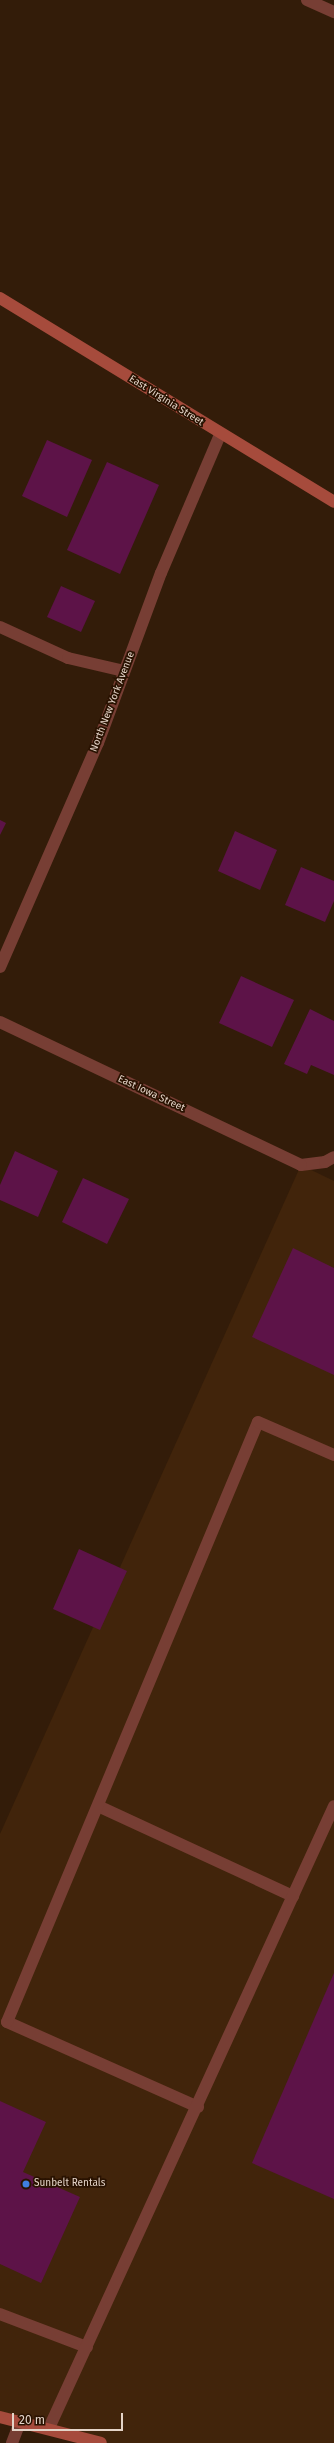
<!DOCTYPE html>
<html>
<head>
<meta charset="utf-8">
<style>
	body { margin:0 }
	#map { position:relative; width:334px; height:2443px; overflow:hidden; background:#331c09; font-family:"Fira Sans",sans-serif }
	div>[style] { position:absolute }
	.built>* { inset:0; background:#41240b }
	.building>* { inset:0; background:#5d1348 }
	.service>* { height:12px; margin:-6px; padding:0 6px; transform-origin:6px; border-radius:6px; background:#773e34 }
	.minor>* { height:12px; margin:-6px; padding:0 6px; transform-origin:6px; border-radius:6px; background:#773e34 }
	.secondary>* { height:12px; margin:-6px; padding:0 6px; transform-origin:6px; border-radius:6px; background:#a64b3c }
	.dots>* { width:11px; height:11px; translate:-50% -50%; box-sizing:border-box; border:2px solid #291201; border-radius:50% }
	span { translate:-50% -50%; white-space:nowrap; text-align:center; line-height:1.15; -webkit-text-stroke:3.5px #291201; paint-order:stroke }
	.street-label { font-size:10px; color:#e4d4c8 }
	.poi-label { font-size:10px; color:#e4d4c8 }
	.left { translate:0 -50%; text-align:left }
	.scale { position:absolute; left:12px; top:2413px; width:111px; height:18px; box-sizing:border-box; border:2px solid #e4d4c8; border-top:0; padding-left:5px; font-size:12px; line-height:14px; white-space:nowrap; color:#e4d4c8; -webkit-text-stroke:3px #291201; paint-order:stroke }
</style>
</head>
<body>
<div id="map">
	<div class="built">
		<div style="clip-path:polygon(301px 1165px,334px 1181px,334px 2443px,83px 2443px,0 2413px,0 1834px)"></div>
	</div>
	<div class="building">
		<div style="clip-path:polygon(47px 440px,92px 460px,67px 517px,22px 496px)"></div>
		<div style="clip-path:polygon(107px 462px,159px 485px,120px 574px,67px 550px)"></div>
		<div style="clip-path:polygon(61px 586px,95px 601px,81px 632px,47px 617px)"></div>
		<div style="clip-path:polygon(0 820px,6px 823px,0 835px)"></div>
		<div style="clip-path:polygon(235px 831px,277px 850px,260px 890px,218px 871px)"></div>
		<div style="clip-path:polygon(301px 867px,334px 881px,334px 901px,325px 922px,285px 905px)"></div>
		<div style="clip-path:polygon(241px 976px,294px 1000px,272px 1047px,219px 1023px)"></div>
		<div style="clip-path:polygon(310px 1009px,334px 1021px,334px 1075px,311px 1065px,307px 1074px,284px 1064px)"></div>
		<div style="clip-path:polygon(15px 1151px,58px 1171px,38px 1217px,0 1200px,0 1185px)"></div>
		<div style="clip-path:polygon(83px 1178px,129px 1199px,107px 1244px,62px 1222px)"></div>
		<div style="clip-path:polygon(293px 1248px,334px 1268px,334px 1375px,252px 1337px)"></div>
		<div style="clip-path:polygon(79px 1549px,127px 1571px,100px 1630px,53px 1609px)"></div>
		<div style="clip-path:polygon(334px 1973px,334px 2199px,252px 2163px)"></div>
		<div style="clip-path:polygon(0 2101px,46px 2122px,23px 2172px,80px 2197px,41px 2283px,0 2264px)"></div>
	</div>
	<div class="service">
		<div style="left:307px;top:0;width:30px;rotate:24deg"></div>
		<div style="left:0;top:627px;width:75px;rotate:24.5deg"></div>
		<div style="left:68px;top:658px;width:57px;rotate:13.1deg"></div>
		<div style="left:301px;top:1165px;width:24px;rotate:-7deg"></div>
		<div style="left:325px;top:1162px;width:10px;rotate:-29deg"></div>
		<div style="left:98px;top:1806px;width:215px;rotate:24.8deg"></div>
		<div style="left:198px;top:2107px;width:209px;rotate:-156deg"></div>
		<div style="left:7px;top:2022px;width:650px;rotate:-67.3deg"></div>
		<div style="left:258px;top:1422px;width:83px;rotate:23.5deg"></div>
		<div style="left:0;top:2314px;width:93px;rotate:20.8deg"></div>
		<div style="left:49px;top:2428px;width:684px;rotate:-65.38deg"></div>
		<div style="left:12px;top:2443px;width:22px;rotate:-69deg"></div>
	</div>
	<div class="minor">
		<div style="left:0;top:967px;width:244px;rotate:-66.4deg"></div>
		<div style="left:98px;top:743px;width:181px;rotate:-69.7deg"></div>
		<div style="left:161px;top:573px;width:150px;rotate:-66.9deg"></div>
		<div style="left:0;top:1022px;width:333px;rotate:25.4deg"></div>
	</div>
	<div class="secondary">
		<div style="left:0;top:298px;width:391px;rotate:31.4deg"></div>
		<div style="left:0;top:2417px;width:104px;rotate:14.4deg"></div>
	</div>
	<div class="dots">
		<div style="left:26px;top:2184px;background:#3f7fe0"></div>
	</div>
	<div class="street-label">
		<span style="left:166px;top:401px;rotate:32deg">East Virginia Street</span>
		<span style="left:113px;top:702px;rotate:-69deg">North New York Avenue</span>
		<span style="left:151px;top:1094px;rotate:25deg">East Iowa Street</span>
	</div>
	<div class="poi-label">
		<span class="left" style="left:34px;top:2184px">Sunbelt Rentals</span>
	</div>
	<div class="scale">20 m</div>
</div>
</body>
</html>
